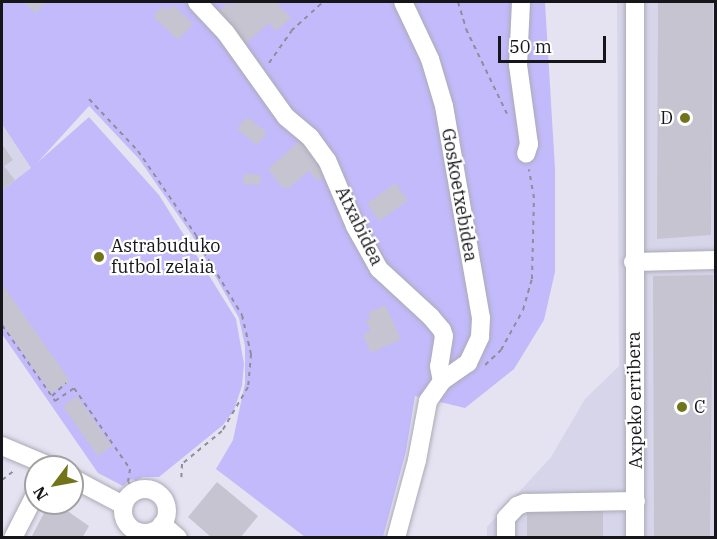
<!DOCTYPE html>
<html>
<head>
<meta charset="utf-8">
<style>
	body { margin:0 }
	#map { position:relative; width:717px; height:539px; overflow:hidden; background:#e5e3f1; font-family:"IBM Plex Serif",serif }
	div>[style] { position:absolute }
	.built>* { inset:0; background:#d7d5ea }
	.green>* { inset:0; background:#c3bafb }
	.building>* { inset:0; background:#c6c4d1 }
	.path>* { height:2px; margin-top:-1px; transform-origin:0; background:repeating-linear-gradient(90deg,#8f8d97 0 4.5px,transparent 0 9px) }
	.roads { filter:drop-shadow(0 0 2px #abaab6) drop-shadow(0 0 2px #abaab6) }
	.minor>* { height:18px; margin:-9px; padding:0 9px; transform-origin:9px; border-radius:9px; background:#fff }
	.minor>.ring { margin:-9px; padding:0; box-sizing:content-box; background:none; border:18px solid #fff; border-radius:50% }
	.dots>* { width:16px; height:16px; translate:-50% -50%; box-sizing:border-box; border:3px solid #fff; border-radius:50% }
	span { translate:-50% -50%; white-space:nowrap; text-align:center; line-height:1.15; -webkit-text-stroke:4.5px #fff; paint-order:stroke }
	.poi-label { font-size:18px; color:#16161a }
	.right { translate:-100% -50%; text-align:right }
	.left { translate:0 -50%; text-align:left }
	.street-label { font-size:18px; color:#16161a }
	.frame { position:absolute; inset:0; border:3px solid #16161a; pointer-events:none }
	.north { position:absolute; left:24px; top:455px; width:60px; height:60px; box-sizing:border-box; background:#fff; border:2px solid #a2a2a3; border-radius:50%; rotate:238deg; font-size:16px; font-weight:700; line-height:24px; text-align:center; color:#16161a }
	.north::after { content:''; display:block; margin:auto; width:21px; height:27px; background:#72741a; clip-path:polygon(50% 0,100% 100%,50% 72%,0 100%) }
	.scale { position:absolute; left:498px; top:36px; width:108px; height:27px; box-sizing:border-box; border:3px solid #16161a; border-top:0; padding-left:8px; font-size:18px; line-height:21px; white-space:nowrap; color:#16161a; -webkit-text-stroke:4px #fff; paint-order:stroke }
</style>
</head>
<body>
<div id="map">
	<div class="built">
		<div style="clip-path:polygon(617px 2px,715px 2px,715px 537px,487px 538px,487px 527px,551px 457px,585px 399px,619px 366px)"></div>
		<div style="clip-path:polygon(2px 124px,31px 168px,2px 190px)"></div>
	</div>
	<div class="green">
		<div style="clip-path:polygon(2px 2px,545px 2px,555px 169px,555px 272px,544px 320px,514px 369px,465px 408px,415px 396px,406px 451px,383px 537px,305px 537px,216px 469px,233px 440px,245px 383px,245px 346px,239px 318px,192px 235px,139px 159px,89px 106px,38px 162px,89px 117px,159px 195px,236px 319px,244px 364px,242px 386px,234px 410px,223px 425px,159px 477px,143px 477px,136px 481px,132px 479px,123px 486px,98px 473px,2px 334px,2px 190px,31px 168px,2px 124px)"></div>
	</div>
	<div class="building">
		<div style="clip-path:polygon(24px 2px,47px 2px,35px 13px)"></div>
		<div style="clip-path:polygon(236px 2px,276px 2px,291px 18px,276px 31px,269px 23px,245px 44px,217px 13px,227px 3px,230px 6px)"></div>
		<div style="clip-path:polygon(658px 2px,713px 2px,711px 235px,657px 239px)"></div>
		<div style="clip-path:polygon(173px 5px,193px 24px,178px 40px,153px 16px,163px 6px,168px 10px)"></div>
		<div style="clip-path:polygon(247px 117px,267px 133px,257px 145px,237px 129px)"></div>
		<div style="clip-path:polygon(302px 139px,320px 160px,316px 164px,326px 175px,318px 181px,309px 171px,290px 187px,283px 188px,269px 170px,270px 167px)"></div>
		<div style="clip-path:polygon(2px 144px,13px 160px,4px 166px,15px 180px,2px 190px)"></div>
		<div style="clip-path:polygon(244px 174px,261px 175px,260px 185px,243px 184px)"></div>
		<div style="clip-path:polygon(395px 183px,408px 200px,380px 221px,367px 204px)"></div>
		<div style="clip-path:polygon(713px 275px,710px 538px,654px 538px,653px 276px)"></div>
		<div style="clip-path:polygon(2px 284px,70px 381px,51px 393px,2px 323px)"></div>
		<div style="clip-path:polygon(385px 305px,401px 339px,371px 353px,363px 335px,371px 331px,366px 321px,371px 318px,368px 313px)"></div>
		<div style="clip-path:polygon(77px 396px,112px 446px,98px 456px,63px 406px)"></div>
		<div style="clip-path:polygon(217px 482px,258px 516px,240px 538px,212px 538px,188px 517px)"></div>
		<div style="clip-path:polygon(49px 503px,56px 503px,89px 526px,82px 538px,31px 538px)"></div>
		<div style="clip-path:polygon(527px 509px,603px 509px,603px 538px,527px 538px)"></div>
	</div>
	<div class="path">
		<div style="left:458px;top:2px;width:28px;rotate:73deg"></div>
		<div style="left:466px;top:29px;width:94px;rotate:64.2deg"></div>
		<div style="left:269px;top:63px;width:39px;rotate:-55deg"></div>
		<div style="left:291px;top:31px;width:43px;rotate:-42.2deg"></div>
		<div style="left:89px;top:99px;width:71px;rotate:46.7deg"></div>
		<div style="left:138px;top:151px;width:102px;rotate:55.4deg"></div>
		<div style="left:196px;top:235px;width:9px;rotate:72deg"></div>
		<div style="left:199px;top:244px;width:83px;rotate:58.8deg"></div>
		<div style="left:242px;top:315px;width:40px;rotate:77deg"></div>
		<div style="left:251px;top:354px;width:33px;rotate:95deg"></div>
		<div style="left:248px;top:387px;width:51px;rotate:120.6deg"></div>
		<div style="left:222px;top:431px;width:52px;rotate:140.5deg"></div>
		<div style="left:182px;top:464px;width:17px;rotate:93deg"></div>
		<div style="left:2px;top:325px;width:93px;rotate:55.1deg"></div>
		<div style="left:55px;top:401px;width:23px;rotate:-34deg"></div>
		<div style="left:74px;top:388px;width:98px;rotate:55.3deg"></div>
		<div style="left:130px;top:469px;width:13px;rotate:99deg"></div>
		<div style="left:128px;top:482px;width:6px;rotate:45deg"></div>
		<div style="left:132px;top:486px;width:5px;rotate:143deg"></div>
		<div style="left:485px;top:365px;width:22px;rotate:-43deg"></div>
		<div style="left:501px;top:350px;width:46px;rotate:-61.2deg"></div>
		<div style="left:523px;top:310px;width:32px;rotate:-74deg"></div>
		<div style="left:532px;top:279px;width:81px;rotate:-88.6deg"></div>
		<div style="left:534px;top:198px;width:29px;rotate:-100deg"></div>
		<div style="left:52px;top:396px;width:19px;rotate:-43deg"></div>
		<div style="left:2px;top:480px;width:18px;rotate:-38deg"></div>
	</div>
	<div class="roads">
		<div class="minor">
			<div style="left:197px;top:2px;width:42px;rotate:46.9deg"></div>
			<div style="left:226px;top:33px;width:103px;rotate:54.5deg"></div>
			<div style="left:286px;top:117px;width:31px;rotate:40deg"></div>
			<div style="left:310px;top:137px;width:29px;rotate:54deg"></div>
			<div style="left:327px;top:160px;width:72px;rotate:67deg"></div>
			<div style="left:355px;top:226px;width:49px;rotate:60.8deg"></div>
			<div style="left:379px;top:269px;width:71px;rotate:42.7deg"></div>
			<div style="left:431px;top:317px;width:17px;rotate:50deg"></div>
			<div style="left:442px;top:330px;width:6px;rotate:72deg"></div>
			<div style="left:444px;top:336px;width:30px;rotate:99deg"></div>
			<div style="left:439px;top:366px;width:15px;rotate:79deg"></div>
			<div style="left:521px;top:2px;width:63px;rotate:92.7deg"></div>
			<div style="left:518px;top:65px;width:80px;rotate:82.1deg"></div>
			<div style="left:529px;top:144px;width:10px;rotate:107deg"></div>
			<div style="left:635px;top:2px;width:536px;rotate:90deg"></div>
			<div style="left:633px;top:262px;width:83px;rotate:-1.4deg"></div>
			<div style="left:2px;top:446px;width:54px;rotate:22.8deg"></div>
			<div style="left:72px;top:478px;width:58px;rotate:27.9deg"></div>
			<div class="ring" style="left:123px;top:489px;width:26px;height:26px"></div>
			<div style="left:162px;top:524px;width:21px;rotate:41deg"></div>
			<div style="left:13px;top:538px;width:51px;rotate:-62.9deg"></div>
			<div style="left:396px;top:538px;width:81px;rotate:-74.9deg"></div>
			<div style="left:417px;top:460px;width:60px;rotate:-79.4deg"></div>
			<div style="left:428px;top:401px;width:24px;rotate:-55deg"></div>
			<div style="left:442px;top:381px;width:32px;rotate:-35deg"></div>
			<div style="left:468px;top:363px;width:29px;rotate:-65deg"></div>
			<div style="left:480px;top:337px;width:19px;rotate:-87deg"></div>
			<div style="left:481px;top:318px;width:215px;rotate:-99.9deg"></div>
			<div style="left:444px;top:106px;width:49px;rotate:-106.6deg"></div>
			<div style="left:430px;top:59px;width:63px;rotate:-115.3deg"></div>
			<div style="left:506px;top:538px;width:20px;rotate:-90deg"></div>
			<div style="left:506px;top:518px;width:16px;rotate:-47deg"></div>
			<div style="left:517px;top:506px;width:9px;rotate:-21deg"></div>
			<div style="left:525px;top:503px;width:111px;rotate:-1deg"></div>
		</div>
	</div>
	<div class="dots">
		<div style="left:685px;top:118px;background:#72741a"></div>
		<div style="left:99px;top:257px;background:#72741a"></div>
		<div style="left:682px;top:407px;background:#72741a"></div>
	</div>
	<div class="poi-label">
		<span class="right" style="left:673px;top:118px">D</span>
		<span class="left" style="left:111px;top:257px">Astrabuduko<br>futbol zelaia</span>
		<span class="left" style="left:694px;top:407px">C</span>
	</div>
	<div class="street-label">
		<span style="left:459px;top:195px;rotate:80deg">Goskoetxebidea</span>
		<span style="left:359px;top:226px;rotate:64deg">Atxabidea</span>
		<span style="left:635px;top:400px;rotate:-91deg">Axpeko erribera</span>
	</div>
	<div class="frame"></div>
	<div class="north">N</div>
	<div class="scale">50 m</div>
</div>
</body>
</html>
